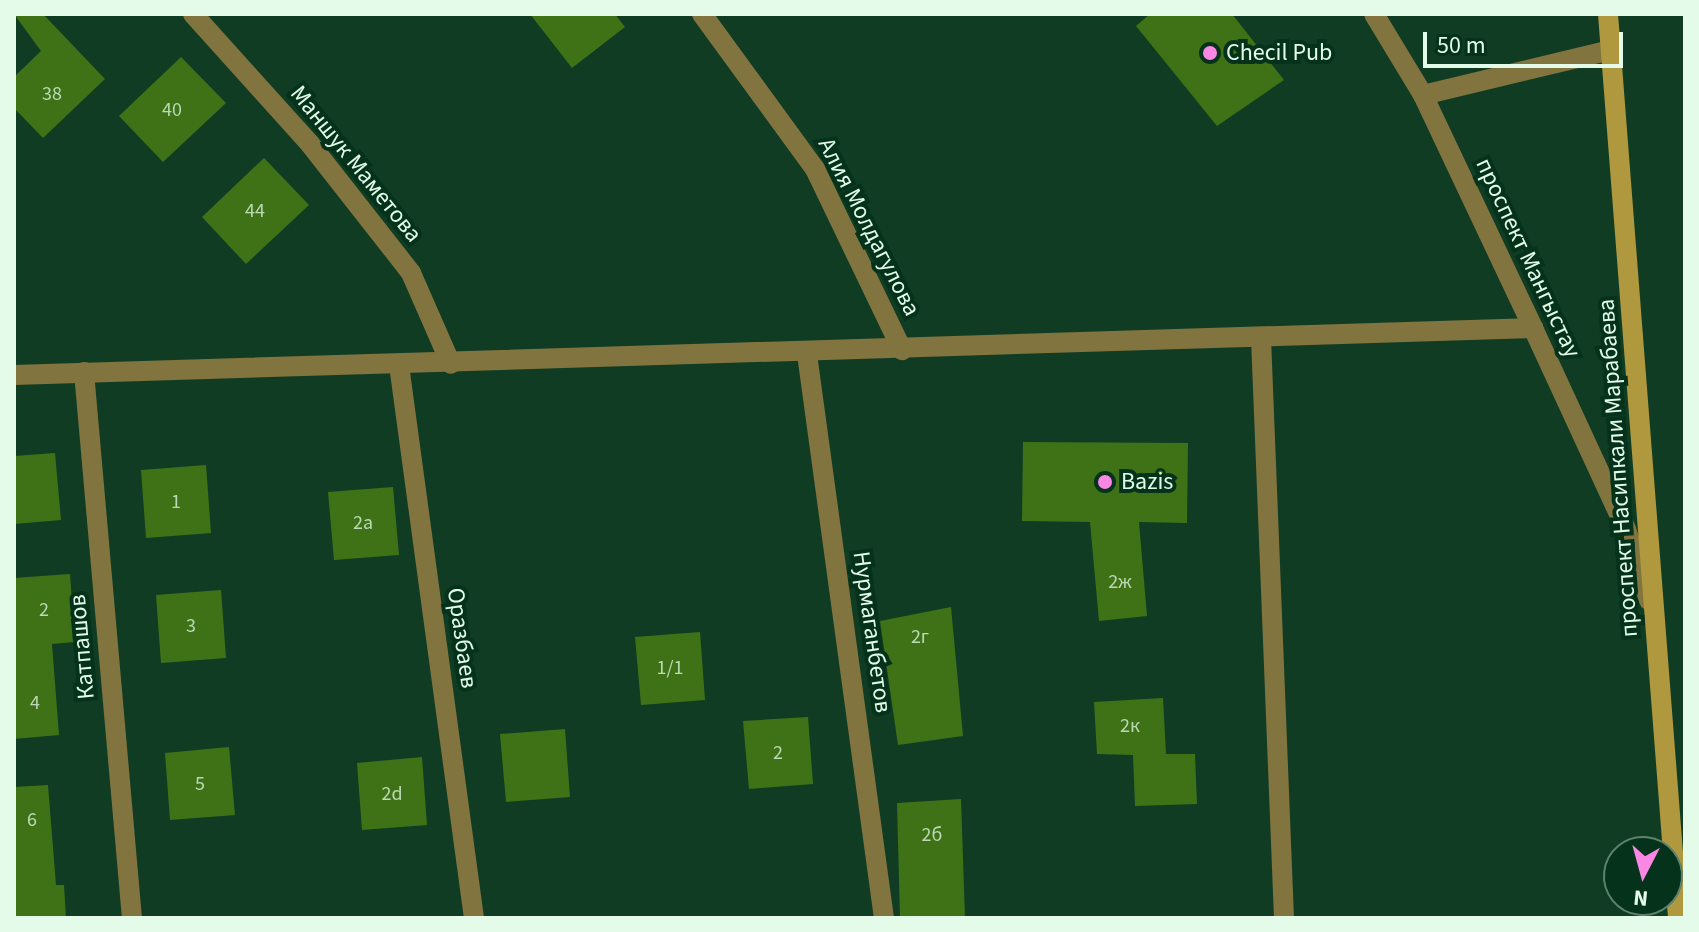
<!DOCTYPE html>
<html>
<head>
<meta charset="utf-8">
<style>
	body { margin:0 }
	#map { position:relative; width:1699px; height:932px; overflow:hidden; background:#113c24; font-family:"Source Sans 3",sans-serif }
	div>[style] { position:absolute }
	.building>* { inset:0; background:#3f7216 }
	.minor>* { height:20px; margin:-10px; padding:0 10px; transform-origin:10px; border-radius:10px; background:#82743f }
	.tertiary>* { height:20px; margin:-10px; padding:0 10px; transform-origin:10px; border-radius:10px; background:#82743f }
	.secondary>* { height:20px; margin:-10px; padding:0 10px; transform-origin:10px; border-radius:10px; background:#af983e }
	.dots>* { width:22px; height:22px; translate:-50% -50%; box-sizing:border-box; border:4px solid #05321a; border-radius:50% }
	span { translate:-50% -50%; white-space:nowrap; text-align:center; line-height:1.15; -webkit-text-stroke:8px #05321a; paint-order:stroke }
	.number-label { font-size:20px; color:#bbd9b5 }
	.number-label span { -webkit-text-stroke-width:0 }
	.poi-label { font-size:24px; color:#e4fbea }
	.left { translate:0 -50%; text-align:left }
	.street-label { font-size:24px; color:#e4fbea }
	.frame { position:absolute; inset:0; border:16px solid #e4fbea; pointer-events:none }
	.north { position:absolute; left:1603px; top:836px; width:80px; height:80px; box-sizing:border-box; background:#05321a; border:2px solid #5e826d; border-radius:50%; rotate:186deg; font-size:22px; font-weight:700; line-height:32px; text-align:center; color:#e4fbea }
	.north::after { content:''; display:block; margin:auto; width:28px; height:36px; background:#fb87e5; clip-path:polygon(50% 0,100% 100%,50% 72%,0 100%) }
	.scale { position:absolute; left:1423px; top:32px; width:200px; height:36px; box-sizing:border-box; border:4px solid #e4fbea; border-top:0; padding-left:10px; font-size:24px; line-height:28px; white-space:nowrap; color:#e4fbea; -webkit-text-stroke:6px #05321a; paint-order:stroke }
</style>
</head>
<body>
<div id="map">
	<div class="building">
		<div style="clip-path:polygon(14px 14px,43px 14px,105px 79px,43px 138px,14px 108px,14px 77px,41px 51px)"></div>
		<div style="clip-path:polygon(530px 14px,615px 14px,625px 27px,572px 68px)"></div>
		<div style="clip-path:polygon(1150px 14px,1232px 14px,1284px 80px,1217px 126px,1136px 26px)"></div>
		<div style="clip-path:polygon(181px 57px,226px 103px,163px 162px,119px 116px)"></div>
		<div style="clip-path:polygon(264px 158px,309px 205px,246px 264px,202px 217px)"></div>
		<div style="clip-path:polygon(1023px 442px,1188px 443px,1187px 523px,1139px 522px,1147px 616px,1099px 621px,1090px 522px,1022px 521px)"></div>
		<div style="clip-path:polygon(55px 453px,61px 520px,14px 524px,14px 456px)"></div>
		<div style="clip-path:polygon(206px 465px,211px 533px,146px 538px,141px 470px)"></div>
		<div style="clip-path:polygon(393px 487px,399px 555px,334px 560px,328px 492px)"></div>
		<div style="clip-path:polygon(70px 574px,75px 642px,52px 644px,59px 735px,14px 739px,14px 578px)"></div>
		<div style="clip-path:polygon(221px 590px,226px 658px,161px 663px,156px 595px)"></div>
		<div style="clip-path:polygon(951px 607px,963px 736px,898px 745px,880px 621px)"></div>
		<div style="clip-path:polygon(700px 632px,705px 700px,641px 705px,635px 637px)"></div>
		<div style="clip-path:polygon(1163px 698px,1166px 754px,1195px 754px,1197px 804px,1135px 806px,1133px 755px,1097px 754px,1094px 702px)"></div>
		<div style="clip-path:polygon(808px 717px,813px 784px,749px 789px,743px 721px)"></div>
		<div style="clip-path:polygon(565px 729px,570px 797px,506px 802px,500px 734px)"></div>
		<div style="clip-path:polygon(229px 747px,235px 815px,170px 820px,165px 753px)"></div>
		<div style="clip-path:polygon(422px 757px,427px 825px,362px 830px,357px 763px)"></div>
		<div style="clip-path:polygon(48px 785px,56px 885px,64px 885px,66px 918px,14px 918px,14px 787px)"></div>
		<div style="clip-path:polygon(961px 799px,965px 918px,900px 918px,897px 803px)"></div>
	</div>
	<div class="minor">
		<div style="left:193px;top:14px;width:175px;rotate:48deg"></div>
		<div style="left:310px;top:144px;width:164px;rotate:51.9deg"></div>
		<div style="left:411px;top:273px;width:99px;rotate:66.3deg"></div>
		<div style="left:702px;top:14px;width:192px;rotate:53.9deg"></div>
		<div style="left:815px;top:169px;width:201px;rotate:64.3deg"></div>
		<div style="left:1261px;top:338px;width:580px;rotate:87.73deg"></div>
		<div style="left:807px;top:354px;width:569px;rotate:82.23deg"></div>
		<div style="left:399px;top:365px;width:558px;rotate:82.28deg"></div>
		<div style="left:84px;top:372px;width:548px;rotate:84.98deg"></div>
		<div style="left:14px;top:375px;width:1520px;rotate:-1.77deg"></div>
	</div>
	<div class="tertiary">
		<div style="left:1374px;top:14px;width:95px;rotate:58.8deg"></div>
		<div style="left:1423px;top:95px;width:258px;rotate:64.7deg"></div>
		<div style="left:1533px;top:328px;width:221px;rotate:65.2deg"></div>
		<div style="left:1626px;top:529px;width:75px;rotate:72.1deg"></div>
		<div style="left:1423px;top:95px;width:192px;rotate:-13.5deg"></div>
	</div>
	<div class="secondary">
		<div style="left:1608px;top:14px;width:907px;rotate:85.57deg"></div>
	</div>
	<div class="dots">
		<div style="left:1210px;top:53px;background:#fb87e5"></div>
		<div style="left:1105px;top:482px;background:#fb87e5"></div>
	</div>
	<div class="number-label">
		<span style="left:52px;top:94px">38</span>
		<span style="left:172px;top:110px">40</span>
		<span style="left:255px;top:211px">44</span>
		<span style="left:176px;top:502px">1</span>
		<span style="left:363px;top:523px">2а</span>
		<span style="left:1120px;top:582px">2ж</span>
		<span style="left:44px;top:610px">2</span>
		<span style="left:191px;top:626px">3</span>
		<span style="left:920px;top:637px">2г</span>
		<span style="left:670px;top:668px">1/1</span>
		<span style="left:35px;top:703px">4</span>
		<span style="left:1130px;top:726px">2к</span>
		<span style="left:778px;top:753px">2</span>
		<span style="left:200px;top:784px">5</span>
		<span style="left:392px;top:794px">2d</span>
		<span style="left:32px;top:820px">6</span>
		<span style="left:932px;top:835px">2б</span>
	</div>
	<div class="poi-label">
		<span class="left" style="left:1226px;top:53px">Checil Pub</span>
		<span class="left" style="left:1121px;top:482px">Bazis</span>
	</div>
	<div class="street-label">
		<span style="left:356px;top:164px;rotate:51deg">Маншук Маметова</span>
		<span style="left:869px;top:227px;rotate:63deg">Алия Молдагулова</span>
		<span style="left:1528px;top:258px;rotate:65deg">проспект Мангыстау</span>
		<span style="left:1618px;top:468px;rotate:-94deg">проспект Насипкали Марабаева</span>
		<span style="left:872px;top:632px;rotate:82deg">Нурмаганбетов</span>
		<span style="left:462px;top:638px;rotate:82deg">Оразбаев</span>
		<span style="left:82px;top:647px;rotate:-95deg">Катпашов</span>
	</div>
	<div class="frame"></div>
	<div class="north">N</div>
	<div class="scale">50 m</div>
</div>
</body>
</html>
